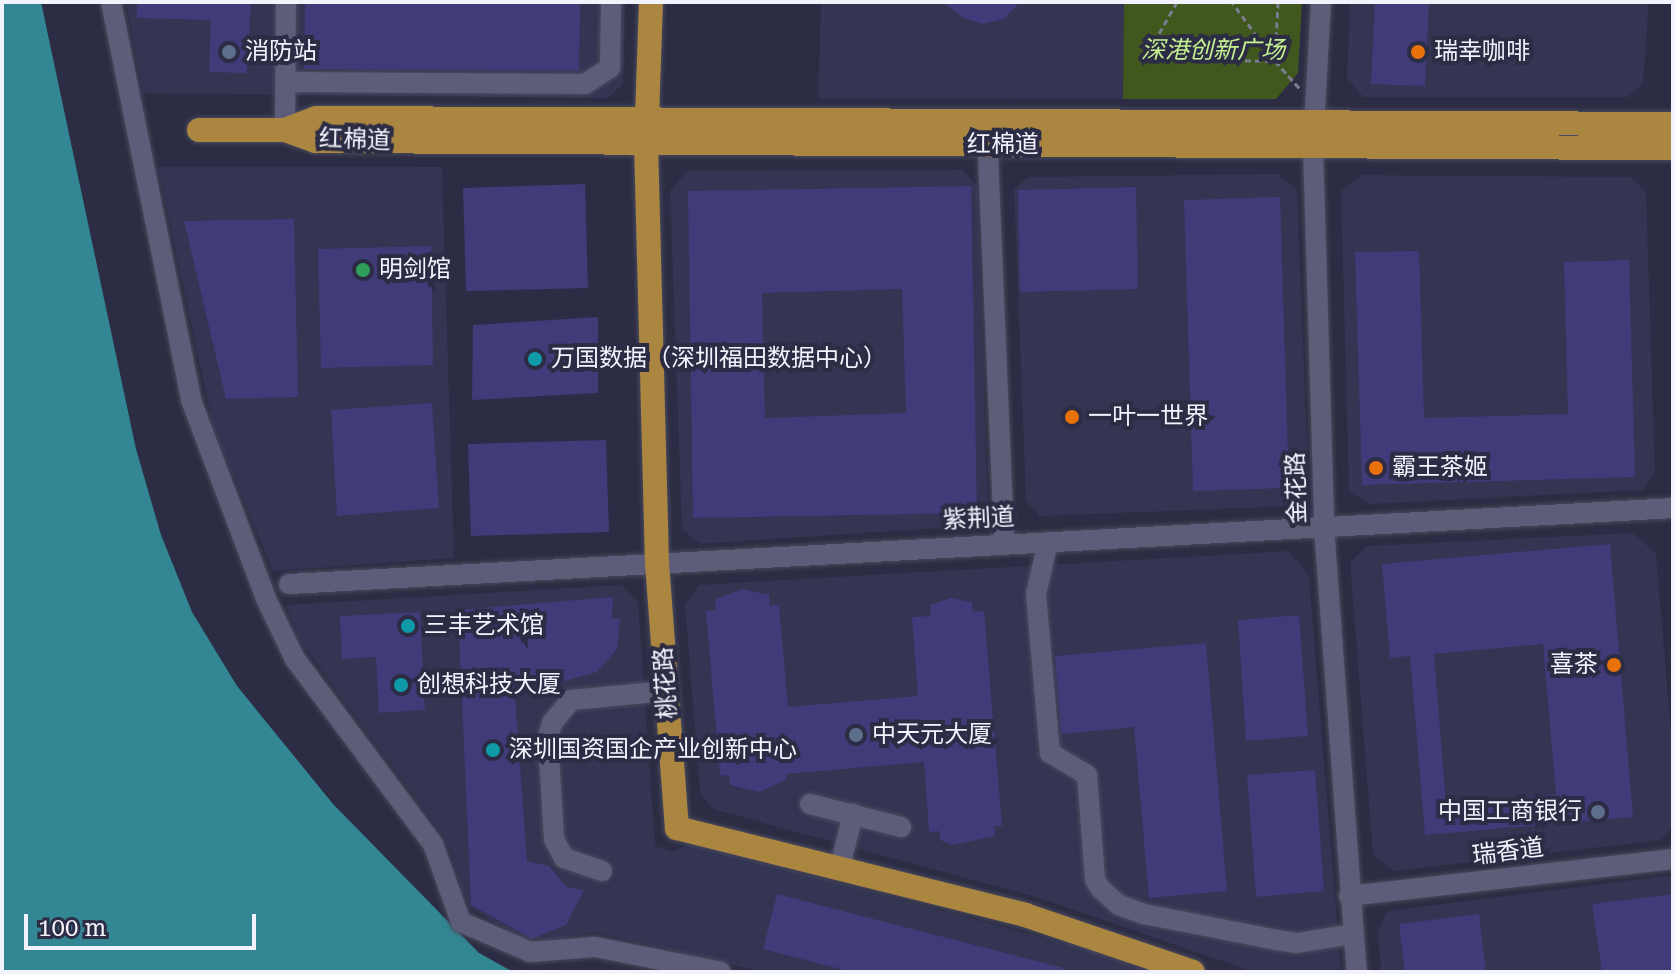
<!DOCTYPE html>
<html>
<head>
<meta charset="utf-8">
<style>
	body { margin:0 }
	#map { position:relative; width:1675px; height:974px; overflow:hidden; background:#2c2c44; font-family:"Roboto Serif","Noto Sans SC",serif }
	div>[style] { position:absolute }
	.built>* { inset:0; background:#343453 }
	.green>* { inset:0; background:#40581d }
	.water>* { inset:0; background:#338694 }
	.building>* { inset:0; background:#403b79 }
	.path>* { height:3px; margin-top:-1.5px; transform-origin:0; background:repeating-linear-gradient(90deg,#7c7c8f 0 6px,transparent 0 10px) }
	.roads { filter:drop-shadow(0 0 2px #4a4a5d) drop-shadow(0 0 2px #4a4a5d) }
	.minor>* { height:20px; margin:-10px; padding:0 10px; transform-origin:10px; border-radius:10px; background:#5d5d79 }
	.major>* { height:24px; margin:-12px; padding:0 12px; transform-origin:12px; border-radius:12px; background:#ab8641 }
	.dots>* { width:22px; height:22px; translate:-50% -50%; box-sizing:border-box; border:4px solid #2c2c44; border-radius:50% }
	span { translate:-50% -50%; white-space:nowrap; text-align:center; line-height:1.15; -webkit-text-stroke:8px #2c2c44; paint-order:stroke }
	.park-label { font-size:24px; color:#c5f090; font-style:italic }
	.poi-label { font-size:24px; color:#f2f3fd }
	.left { translate:0 -50%; text-align:left }
	.right { translate:-100% -50%; text-align:right }
	.street-label { font-size:24px; color:#f2f3fd }
	.frame { position:absolute; inset:0; border:4px solid #f2f3fd; pointer-events:none }
	.scale { position:absolute; left:24px; top:914px; width:232px; height:36px; box-sizing:border-box; border:4px solid #f2f3fd; border-top:0; padding-left:10px; font-size:24px; line-height:28px; white-space:nowrap; color:#f2f3fd; -webkit-text-stroke:6px #2c2c44; paint-order:stroke }
</style>
</head>
<body>
<div id="map">
	<div class="built">
		<div style="clip-path:polygon(126px 2px,625px 2px,623px 83px,608px 98px,143px 93px)"></div>
		<div style="clip-path:polygon(821px 2px,1124px 2px,1123px 99px,818px 98px)"></div>
		<div style="clip-path:polygon(1350px 2px,1649px 2px,1643px 83px,1628px 97px,1363px 97px,1347px 78px)"></div>
		<div style="clip-path:polygon(158px 167px,442px 167px,454px 558px,273px 571px,213px 426px)"></div>
		<div style="clip-path:polygon(962px 170px,977px 186px,988px 512px,970px 526px,700px 544px,682px 529px,670px 191px,687px 171px)"></div>
		<div style="clip-path:polygon(1278px 174px,1297px 190px,1309px 490px,1299px 506px,1040px 516px,1026px 501px,1014px 189px,1029px 177px)"></div>
		<div style="clip-path:polygon(1361px 175px,1631px 177px,1646px 192px,1655px 473px,1643px 490px,1369px 504px,1349px 491px,1341px 191px)"></div>
		<div style="clip-path:polygon(1632px 533px,1656px 553px,1673px 756px,1673px 826px,1661px 840px,1394px 871px,1373px 855px,1350px 563px,1367px 546px)"></div>
		<div style="clip-path:polygon(1289px 551px,1309px 576px,1341px 972px,1254px 972px,1039px 898px,713px 809px,700px 793px,685px 605px,699px 585px)"></div>
		<div style="clip-path:polygon(621px 585px,638px 602px,655px 846px,672px 851px,691px 844px,1087px 949px,1151px 972px,763px 972px,595px 932px,529px 944px,468px 906px,446px 839px,301px 642px,286px 605px)"></div>
		<div style="clip-path:polygon(1673px 875px,1673px 972px,1381px 972px,1378px 931px,1387px 911px)"></div>
	</div>
	<div class="green">
		<div style="clip-path:polygon(1124px 2px,1302px 2px,1298px 73px,1276px 99px,1123px 99px)"></div>
	</div>
	<div class="water">
		<div style="clip-path:polygon(2px 2px,41px 2px,136px 449px,161px 535px,192px 612px,237px 686px,333px 804px,479px 953px,513px 972px,2px 972px)"></div>
	</div>
	<div class="building">
		<div style="clip-path:polygon(137px 2px,251px 2px,247px 73px,209px 72px,211px 20px,137px 18px)"></div>
		<div style="clip-path:polygon(305px 2px,580px 2px,579px 71px,304px 69px)"></div>
		<div style="clip-path:polygon(943px 2px,1020px 2px,1004px 19px,983px 24px,963px 18px)"></div>
		<div style="clip-path:polygon(1375px 2px,1429px 2px,1425px 86px,1371px 84px)"></div>
		<div style="clip-path:polygon(585px 184px,588px 288px,466px 291px,463px 188px)"></div>
		<div style="clip-path:polygon(evenodd,971px 186px,977px 513px,693px 518px,688px 191px,971px 186px,902px 289px,906px 413px,765px 418px,762px 293px,902px 289px)"></div>
		<div style="clip-path:polygon(1136px 187px,1138px 289px,1020px 292px,1018px 190px)"></div>
		<div style="clip-path:polygon(1280px 197px,1289px 488px,1193px 491px,1184px 200px)"></div>
		<div style="clip-path:polygon(294px 219px,298px 397px,226px 399px,184px 221px)"></div>
		<div style="clip-path:polygon(431px 246px,433px 365px,321px 368px,318px 249px)"></div>
		<div style="clip-path:polygon(1419px 251px,1424px 418px,1568px 414px,1564px 262px,1629px 260px,1635px 477px,1362px 485px,1355px 252px)"></div>
		<div style="clip-path:polygon(598px 317px,598px 393px,472px 400px,473px 325px)"></div>
		<div style="clip-path:polygon(432px 403px,439px 508px,337px 516px,331px 410px)"></div>
		<div style="clip-path:polygon(606px 440px,609px 532px,471px 536px,468px 444px)"></div>
		<div style="clip-path:polygon(evenodd,1610px 544px,1633px 817px,1425px 835px,1410px 656px,1390px 658px,1382px 564px,1610px 544px,1543px 644px,1556px 794px,1446px 804px,1434px 654px,1543px 644px)"></div>
		<div style="clip-path:polygon(742px 589px,769px 595px,770px 606px,779px 605px,788px 707px,918px 696px,912px 617px,931px 616px,930px 605px,951px 598px,972px 602px,973px 612px,984px 611px,1002px 826px,994px 826px,995px 836px,952px 845px,940px 840px,939px 831px,929px 832px,924px 762px,786px 774px,786px 780px,759px 792px,730px 785px,729px 775px,720px 776px,706px 611px,716px 610px,715px 600px)"></div>
		<div style="clip-path:polygon(613px 597px,612px 619px,620px 619px,617px 649px,597px 672px,561px 682px,514px 684px,527px 861px,549px 866px,566px 887px,584px 890px,566px 925px,532px 939px,471px 905px,458px 610px)"></div>
		<div style="clip-path:polygon(420px 612px,425px 710px,379px 713px,376px 657px,342px 659px,340px 616px)"></div>
		<div style="clip-path:polygon(1299px 615px,1308px 736px,1246px 741px,1238px 620px)"></div>
		<div style="clip-path:polygon(1206px 643px,1227px 891px,1149px 898px,1134px 727px,1061px 734px,1055px 656px)"></div>
		<div style="clip-path:polygon(1315px 770px,1324px 891px,1256px 897px,1247px 775px)"></div>
		<div style="clip-path:polygon(777px 894px,1063px 968px,1063px 972px,852px 972px,763px 949px)"></div>
		<div style="clip-path:polygon(1673px 894px,1673px 972px,1602px 972px,1592px 904px)"></div>
		<div style="clip-path:polygon(1479px 914px,1486px 972px,1405px 972px,1399px 924px)"></div>
	</div>
	<div class="path">
		<div style="left:1177px;top:2px;width:64px;rotate:119.7deg"></div>
		<div style="left:1145px;top:58px;width:130px;rotate:1.3deg"></div>
		<div style="left:1275px;top:61px;width:73px;rotate:-126.1deg"></div>
		<div style="left:1278px;top:2px;width:59px;rotate:92.9deg"></div>
		<div style="left:1275px;top:61px;width:38px;rotate:48deg"></div>
	</div>
	<div class="roads">
		<div class="minor">
			<div style="left:111px;top:2px;width:406px;rotate:78.6deg"></div>
			<div style="left:191px;top:400px;width:213px;rotate:69.3deg"></div>
			<div style="left:266px;top:599px;width:67px;rotate:64.2deg"></div>
			<div style="left:295px;top:659px;width:231px;rotate:53.3deg"></div>
			<div style="left:433px;top:844px;width:83px;rotate:70.3deg"></div>
			<div style="left:461px;top:922px;width:75px;rotate:23.5deg"></div>
			<div style="left:530px;top:952px;width:65px;rotate:-4.4deg"></div>
			<div style="left:595px;top:947px;width:128px;rotate:11.2deg"></div>
			<div style="left:1321px;top:2px;width:144px;rotate:93.2deg"></div>
			<div style="left:1313px;top:146px;width:381px;rotate:88.3deg"></div>
			<div style="left:1324px;top:527px;width:446px;rotate:85.8deg"></div>
			<div style="left:286px;top:82px;width:299px;rotate:0.4deg"></div>
			<div style="left:585px;top:84px;width:30px;rotate:-33deg"></div>
			<div style="left:610px;top:68px;width:66px;rotate:-89.1deg"></div>
			<div style="left:285px;top:130px;width:128px;rotate:-89.6deg"></div>
			<div style="left:987px;top:131px;width:413px;rotate:87.6deg"></div>
			<div style="left:1048px;top:542px;width:53px;rotate:103deg"></div>
			<div style="left:1036px;top:594px;width:160px;rotate:85deg"></div>
			<div style="left:1050px;top:753px;width:43px;rotate:30.7deg"></div>
			<div style="left:1087px;top:775px;width:105px;rotate:85.6deg"></div>
			<div style="left:1095px;top:880px;width:11px;rotate:56deg"></div>
			<div style="left:1101px;top:889px;width:24px;rotate:42deg"></div>
			<div style="left:1119px;top:905px;width:27px;rotate:20deg"></div>
			<div style="left:1144px;top:914px;width:136px;rotate:11.1deg"></div>
			<div style="left:1277px;top:940px;width:20px;rotate:9deg"></div>
			<div style="left:1297px;top:943px;width:57px;rotate:-9.1deg"></div>
			<div style="left:289px;top:584px;width:1386px;rotate:-3.14deg"></div>
			<div style="left:810px;top:804px;width:94px;rotate:14.2deg"></div>
			<div style="left:840px;top:867px;width:55px;rotate:-76.2deg"></div>
			<div style="left:602px;top:871px;width:40px;rotate:-161.1deg"></div>
			<div style="left:564px;top:858px;width:21px;rotate:-118deg"></div>
			<div style="left:554px;top:839px;width:102px;rotate:-93.4deg"></div>
			<div style="left:548px;top:737px;width:15px;rotate:-74deg"></div>
			<div style="left:552px;top:723px;width:30px;rotate:-50deg"></div>
			<div style="left:571px;top:700px;width:96px;rotate:-5.4deg"></div>
			<div style="left:1349px;top:896px;width:326px;rotate:-6.5deg"></div>
		</div>
		<div class="major">
			<div style="left:651px;top:2px;width:141px;rotate:92deg"></div>
			<div style="left:646px;top:143px;width:420px;rotate:88.5deg"></div>
			<div style="left:657px;top:563px;width:266px;rotate:85.7deg"></div>
			<div style="left:677px;top:828px;width:359px;rotate:14deg"></div>
			<div style="left:1025px;top:915px;width:177px;rotate:18.7deg"></div>
			<div style="left:199px;top:130px;width:86px"></div>
			<div style="left:285px;top:130px;width:33px;rotate:20deg"></div>
			<div style="left:316px;top:141px;width:1357px;rotate:0.3deg"></div>
			<div style="left:285px;top:130px;width:33px;rotate:-21deg"></div>
			<div style="left:316px;top:118px;width:1357px;rotate:0.25deg"></div>
		</div>
	</div>
	<div class="dots">
		<div style="left:229px;top:52px;background:#5c6f8a"></div>
		<div style="left:1418px;top:52px;background:#e8710a"></div>
		<div style="left:363px;top:270px;background:#2e9e5b"></div>
		<div style="left:535px;top:359px;background:#0f9aa8"></div>
		<div style="left:1072px;top:417px;background:#e8710a"></div>
		<div style="left:1376px;top:468px;background:#e8710a"></div>
		<div style="left:408px;top:626px;background:#0f9aa8"></div>
		<div style="left:1614px;top:665px;background:#e8710a"></div>
		<div style="left:401px;top:685px;background:#0f9aa8"></div>
		<div style="left:856px;top:735px;background:#5c6f8a"></div>
		<div style="left:493px;top:750px;background:#0f9aa8"></div>
		<div style="left:1598px;top:812px;background:#5c6f8a"></div>
	</div>
	<div class="park-label">
		<span style="left:1213px;top:51px">深港创新广场</span>
	</div>
	<div class="poi-label">
		<span class="left" style="left:245px;top:52px">消防站</span>
		<span class="left" style="left:1434px;top:52px">瑞幸咖啡</span>
		<span class="left" style="left:379px;top:270px">明剑馆</span>
		<span class="left" style="left:551px;top:359px">万国数据（深圳福田数据中心）</span>
		<span class="left" style="left:1088px;top:417px">一叶一世界</span>
		<span class="left" style="left:1392px;top:468px">霸王茶姬</span>
		<span class="left" style="left:424px;top:626px">三丰艺术馆</span>
		<span class="right" style="left:1598px;top:665px">喜茶</span>
		<span class="left" style="left:417px;top:685px">创想科技大厦</span>
		<span class="left" style="left:872px;top:735px">中天元大厦</span>
		<span class="left" style="left:509px;top:750px">深圳国资国企产业创新中心</span>
		<span class="right" style="left:1582px;top:812px">中国工商银行</span>
	</div>
	<div class="street-label">
		<span style="left:355px;top:140px;rotate:2deg">红棉道</span>
		<span style="left:1003px;top:145px">红棉道</span>
		<span style="left:1297px;top:488px;rotate:-92deg">金花路</span>
		<span style="left:979px;top:519px;rotate:-3deg">紫荆道</span>
		<span style="left:666px;top:683px;rotate:-94deg">桃花路</span>
		<span style="left:1508px;top:852px;rotate:-7deg">瑞香道</span>
	</div>
	<div class="frame"></div>
	<div class="scale">100 m</div>
</div>
</body>
</html>
